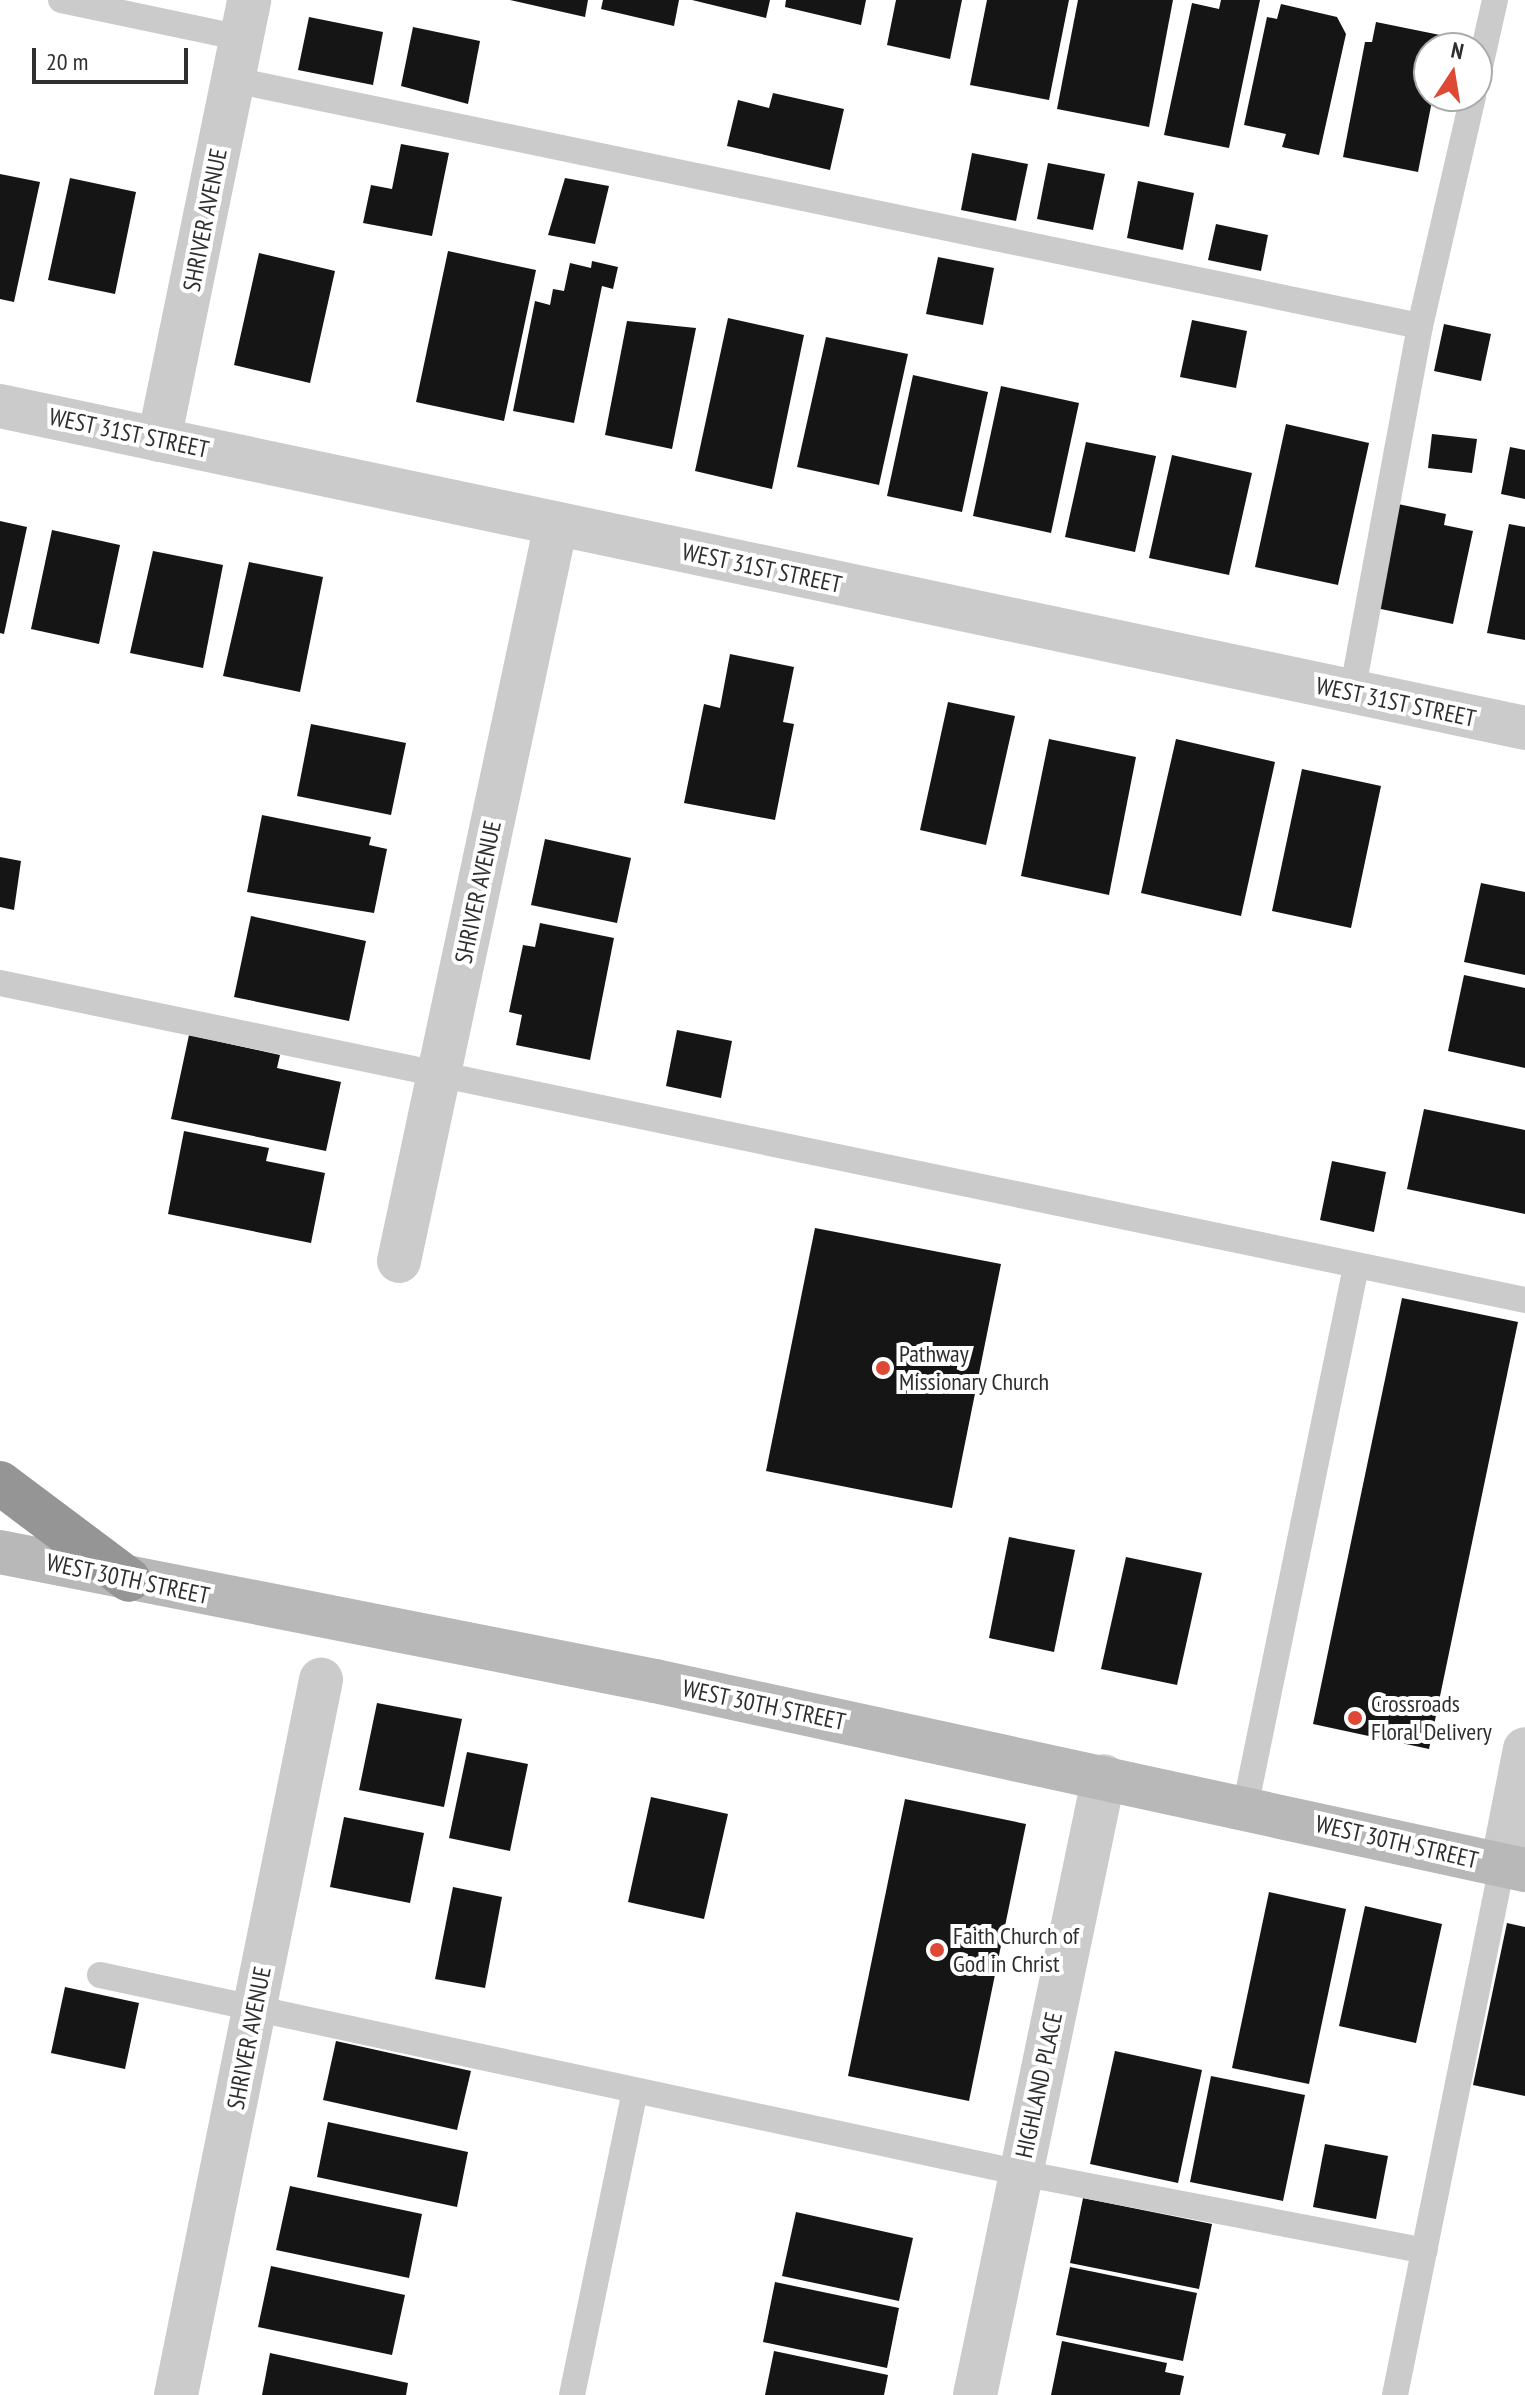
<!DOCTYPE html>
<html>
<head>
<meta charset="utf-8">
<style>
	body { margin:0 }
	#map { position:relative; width:1525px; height:2395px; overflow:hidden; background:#fff; font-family:"PT Sans Narrow",sans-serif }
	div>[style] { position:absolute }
	.building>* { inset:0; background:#151515 }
	.service>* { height:26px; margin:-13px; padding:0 13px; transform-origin:13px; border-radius:13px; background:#cbcbcb }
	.minor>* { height:44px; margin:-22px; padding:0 22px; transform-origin:22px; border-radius:22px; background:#cbcbcb }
	.tertiary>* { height:44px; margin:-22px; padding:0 22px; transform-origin:22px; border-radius:22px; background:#cbcbcb }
	.secondary>* { height:44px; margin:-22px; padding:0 22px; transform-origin:22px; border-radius:22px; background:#b8b8b8 }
	.motorway>* { height:44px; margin:-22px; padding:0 22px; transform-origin:22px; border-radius:22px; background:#959595 }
	.dots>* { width:22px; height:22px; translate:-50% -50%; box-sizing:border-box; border:4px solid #fff; border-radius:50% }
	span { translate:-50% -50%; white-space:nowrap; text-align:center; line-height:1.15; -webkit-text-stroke:8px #fff; paint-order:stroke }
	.street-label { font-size:24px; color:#2e2e2e }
	.poi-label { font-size:24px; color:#2e2e2e }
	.left { translate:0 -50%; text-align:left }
	.north { position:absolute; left:1413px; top:32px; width:80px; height:80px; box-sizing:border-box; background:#fff; border:2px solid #ababab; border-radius:50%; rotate:12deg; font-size:22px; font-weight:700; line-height:32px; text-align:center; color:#2e2e2e }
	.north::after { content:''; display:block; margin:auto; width:28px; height:36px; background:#de4936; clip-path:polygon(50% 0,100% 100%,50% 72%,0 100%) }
	.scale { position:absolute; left:32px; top:48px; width:156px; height:36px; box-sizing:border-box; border:4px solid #2e2e2e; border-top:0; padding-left:10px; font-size:24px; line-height:28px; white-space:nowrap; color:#2e2e2e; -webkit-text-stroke:6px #fff; paint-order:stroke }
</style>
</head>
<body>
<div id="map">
	<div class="building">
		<div style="clip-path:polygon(510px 0,588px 0,585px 17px)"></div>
		<div style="clip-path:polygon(603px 0,679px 0,674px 26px,601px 9px)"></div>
		<div style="clip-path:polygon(692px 0,770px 0,766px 18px)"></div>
		<div style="clip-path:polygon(786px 0,866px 0,861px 25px,785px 7px)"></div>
		<div style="clip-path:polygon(896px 0,962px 0,950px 59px,887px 45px)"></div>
		<div style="clip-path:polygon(987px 0,1069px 0,1049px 100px,970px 85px)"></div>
		<div style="clip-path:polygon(1078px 0,1173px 0,1149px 127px,1057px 109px)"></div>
		<div style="clip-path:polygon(1221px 0,1260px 0,1229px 148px,1164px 135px,1192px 3px,1219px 9px)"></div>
		<div style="clip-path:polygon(1281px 4px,1337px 17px,1346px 34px,1319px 155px,1282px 147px,1286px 134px,1244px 125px,1267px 17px,1277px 19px)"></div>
		<div style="clip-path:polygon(309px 17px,383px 32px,373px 85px,298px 70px)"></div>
		<div style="clip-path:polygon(1376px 22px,1445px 36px,1442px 48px,1429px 48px,1433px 96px,1418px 172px,1343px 157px,1365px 42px,1372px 42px)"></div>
		<div style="clip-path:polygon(413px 27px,480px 41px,468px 104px,401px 86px)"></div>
		<div style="clip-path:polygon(773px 93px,844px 109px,830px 170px,727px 146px,738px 100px,769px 108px)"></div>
		<div style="clip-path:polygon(401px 144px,449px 153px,432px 236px,363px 223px,371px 185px,392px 189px)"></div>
		<div style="clip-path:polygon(972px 153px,1028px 164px,1016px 221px,961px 210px)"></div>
		<div style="clip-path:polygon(1048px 163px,1105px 174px,1093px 230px,1037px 219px)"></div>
		<div style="clip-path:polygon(0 174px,40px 182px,14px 302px,0 299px)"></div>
		<div style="clip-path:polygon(70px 178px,136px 192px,115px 294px,48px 280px)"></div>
		<div style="clip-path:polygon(565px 178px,609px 186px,595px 244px,548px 235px)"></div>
		<div style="clip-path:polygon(1138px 181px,1194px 193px,1183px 250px,1127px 238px)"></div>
		<div style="clip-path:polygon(1216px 224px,1268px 235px,1261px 271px,1208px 260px)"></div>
		<div style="clip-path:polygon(448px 251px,536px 270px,504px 421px,416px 402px)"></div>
		<div style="clip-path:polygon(259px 253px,335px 271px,310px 383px,234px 365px)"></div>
		<div style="clip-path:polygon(938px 257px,994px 268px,983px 325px,926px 314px)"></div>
		<div style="clip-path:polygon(592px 261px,618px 267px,613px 289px,602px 286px,574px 423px,513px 411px,535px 301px,550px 305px,553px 289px,564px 291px,570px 263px,591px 268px)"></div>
		<div style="clip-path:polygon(728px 318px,804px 335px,772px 489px,695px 471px)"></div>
		<div style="clip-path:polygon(1192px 320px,1247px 331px,1236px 388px,1180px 377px)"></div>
		<div style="clip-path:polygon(627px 321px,696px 328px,672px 449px,605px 435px)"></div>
		<div style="clip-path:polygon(1444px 324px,1491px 334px,1481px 381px,1434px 371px)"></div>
		<div style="clip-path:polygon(826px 337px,908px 354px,879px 485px,797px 467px)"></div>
		<div style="clip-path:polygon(913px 375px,988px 392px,962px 512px,887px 496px)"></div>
		<div style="clip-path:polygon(1001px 386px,1079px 403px,1051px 533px,973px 516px)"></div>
		<div style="clip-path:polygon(1286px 424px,1369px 443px,1338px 585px,1255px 567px)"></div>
		<div style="clip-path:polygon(1432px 434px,1477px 439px,1472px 473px,1428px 468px)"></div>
		<div style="clip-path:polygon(1086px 442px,1156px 456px,1135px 552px,1065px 537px)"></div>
		<div style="clip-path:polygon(1510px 447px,1525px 450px,1525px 499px,1501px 494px)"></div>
		<div style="clip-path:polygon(1172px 455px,1252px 473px,1229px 575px,1149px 558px)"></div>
		<div style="clip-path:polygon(1398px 504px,1446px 514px,1444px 525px,1473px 531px,1453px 624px,1376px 608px)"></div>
		<div style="clip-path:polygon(0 521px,27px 527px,4px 634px,0 633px)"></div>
		<div style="clip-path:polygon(1509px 524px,1525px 527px,1525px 640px,1487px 633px)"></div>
		<div style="clip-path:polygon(52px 530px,120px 545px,99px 644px,31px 629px)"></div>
		<div style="clip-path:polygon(153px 551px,223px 565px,203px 668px,130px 653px)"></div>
		<div style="clip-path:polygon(249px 562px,323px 577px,300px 692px,223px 676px)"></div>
		<div style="clip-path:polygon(730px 654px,794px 667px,783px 722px,794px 724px,775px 820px,684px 803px,704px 704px,720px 708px)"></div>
		<div style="clip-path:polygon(948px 702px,1015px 716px,986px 845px,920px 830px)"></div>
		<div style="clip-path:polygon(311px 724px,406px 743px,391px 815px,297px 796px)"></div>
		<div style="clip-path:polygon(1049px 739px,1136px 757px,1109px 895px,1021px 876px)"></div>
		<div style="clip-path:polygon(1176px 739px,1275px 762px,1241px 916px,1141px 893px)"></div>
		<div style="clip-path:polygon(1302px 769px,1381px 786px,1351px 928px,1272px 911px)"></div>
		<div style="clip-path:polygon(262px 815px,371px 837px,369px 845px,387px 849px,374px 913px,247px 892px)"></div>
		<div style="clip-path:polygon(545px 839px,631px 858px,617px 923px,531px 905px)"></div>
		<div style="clip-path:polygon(0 857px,21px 861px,14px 910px,0 907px)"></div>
		<div style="clip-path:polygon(1481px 883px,1525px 892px,1525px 975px,1464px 962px)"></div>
		<div style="clip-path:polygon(251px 916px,366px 941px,349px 1021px,234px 997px)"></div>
		<div style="clip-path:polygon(540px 923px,614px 938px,590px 1060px,516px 1045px,522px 1015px,509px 1012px,523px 945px,535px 947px)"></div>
		<div style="clip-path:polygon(1464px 975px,1525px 988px,1525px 1068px,1448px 1051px)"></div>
		<div style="clip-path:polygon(677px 1030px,732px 1041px,721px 1098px,666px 1086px)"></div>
		<div style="clip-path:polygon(189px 1035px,280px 1055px,277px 1068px,341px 1082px,326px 1151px,171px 1119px)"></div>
		<div style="clip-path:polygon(1424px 1109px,1525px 1130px,1525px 1214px,1407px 1189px)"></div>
		<div style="clip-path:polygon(184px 1131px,269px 1148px,266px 1161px,325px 1173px,311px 1243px,168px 1214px)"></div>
		<div style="clip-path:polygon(1332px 1161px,1386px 1172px,1374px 1232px,1320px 1220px)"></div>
		<div style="clip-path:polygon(815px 1228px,1001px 1264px,952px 1508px,766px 1471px)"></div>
		<div style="clip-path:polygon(1402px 1298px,1518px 1322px,1429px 1749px,1313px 1724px)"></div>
		<div style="clip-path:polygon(1009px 1537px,1075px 1550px,1054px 1652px,989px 1638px)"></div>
		<div style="clip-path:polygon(1126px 1557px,1202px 1573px,1177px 1685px,1101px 1669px)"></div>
		<div style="clip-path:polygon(377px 1703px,462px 1719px,444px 1807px,359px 1790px)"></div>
		<div style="clip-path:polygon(467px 1752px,528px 1764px,510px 1851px,449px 1838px)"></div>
		<div style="clip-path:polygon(651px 1797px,728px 1814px,704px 1919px,628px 1902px)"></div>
		<div style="clip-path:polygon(905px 1799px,1026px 1824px,969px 2101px,848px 2076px)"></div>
		<div style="clip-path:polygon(344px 1817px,424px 1833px,410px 1903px,330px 1887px)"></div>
		<div style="clip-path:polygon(453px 1887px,502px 1897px,485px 1988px,435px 1979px)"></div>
		<div style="clip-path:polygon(1269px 1892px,1346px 1909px,1309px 2084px,1232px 2068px)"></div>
		<div style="clip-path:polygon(1365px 1906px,1442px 1924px,1416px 2043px,1339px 2026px)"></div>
		<div style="clip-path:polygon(1507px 1923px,1525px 1927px,1525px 2096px,1473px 2085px)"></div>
		<div style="clip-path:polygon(65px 1987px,139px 2003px,125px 2069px,51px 2053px)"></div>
		<div style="clip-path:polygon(336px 2041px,471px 2071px,457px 2130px,323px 2100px)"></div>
		<div style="clip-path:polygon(1115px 2051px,1202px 2070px,1178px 2183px,1090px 2164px)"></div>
		<div style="clip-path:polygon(1211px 2076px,1305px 2095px,1283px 2201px,1190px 2182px)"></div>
		<div style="clip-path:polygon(328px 2122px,468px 2152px,457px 2207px,317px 2177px)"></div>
		<div style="clip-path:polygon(1325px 2144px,1388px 2156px,1376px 2219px,1313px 2207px)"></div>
		<div style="clip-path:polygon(290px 2186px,422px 2214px,409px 2278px,276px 2250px)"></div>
		<div style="clip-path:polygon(1083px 2198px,1212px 2224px,1199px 2289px,1070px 2263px)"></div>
		<div style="clip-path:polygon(796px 2212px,913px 2238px,899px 2301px,782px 2276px)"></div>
		<div style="clip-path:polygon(271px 2266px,405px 2295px,392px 2355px,258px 2327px)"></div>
		<div style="clip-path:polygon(1070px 2267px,1197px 2293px,1183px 2361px,1056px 2335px)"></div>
		<div style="clip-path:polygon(775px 2282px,899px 2308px,887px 2368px,763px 2342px)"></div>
		<div style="clip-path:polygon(1062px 2341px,1167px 2363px,1165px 2372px,1184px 2376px,1180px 2395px,1051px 2395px)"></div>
		<div style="clip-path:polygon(774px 2351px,888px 2375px,884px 2395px,765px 2395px)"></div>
		<div style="clip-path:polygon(270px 2353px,408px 2383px,406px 2395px,262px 2395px)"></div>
	</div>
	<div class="service">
		<div style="left:61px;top:0;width:185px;rotate:11.9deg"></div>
		<div style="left:234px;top:80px;width:1211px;rotate:11.72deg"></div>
		<div style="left:1477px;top:80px;width:82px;rotate:-77.3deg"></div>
		<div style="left:1352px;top:693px;width:373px;rotate:-79.5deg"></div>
		<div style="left:1420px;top:326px;width:236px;rotate:-77deg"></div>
		<div style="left:0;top:983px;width:1558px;rotate:11.74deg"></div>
		<div style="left:1245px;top:1808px;width:552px;rotate:-78.41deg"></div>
		<div style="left:100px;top:1975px;width:942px;rotate:12.13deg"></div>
		<div style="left:1021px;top:2173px;width:411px;rotate:10.9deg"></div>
		<div style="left:572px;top:2395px;width:311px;rotate:-78.3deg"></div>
		<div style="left:1395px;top:2395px;width:540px;rotate:-78.57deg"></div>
	</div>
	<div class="minor">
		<div style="left:0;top:406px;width:1559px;rotate:11.92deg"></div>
		<div style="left:159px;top:440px;width:449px;rotate:-78.4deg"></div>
		<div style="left:399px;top:1261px;width:754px;rotate:-77.97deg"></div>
		<div style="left:176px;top:2395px;width:730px;rotate:-78.54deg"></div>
	</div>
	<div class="tertiary">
		<div style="left:1502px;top:1866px;width:119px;rotate:-78.9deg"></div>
		<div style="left:975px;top:2395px;width:632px;rotate:-78.23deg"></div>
	</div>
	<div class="secondary">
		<div style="left:0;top:1552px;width:668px;rotate:11.14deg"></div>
		<div style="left:655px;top:1681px;width:890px;rotate:12.26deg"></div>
	</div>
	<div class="motorway">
		<div style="left:0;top:1483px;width:161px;rotate:36.9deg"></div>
	</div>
	<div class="dots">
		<div style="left:883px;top:1368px;background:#de4936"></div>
		<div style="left:1355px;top:1718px;background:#de4936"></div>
		<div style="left:937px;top:1950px;background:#de4936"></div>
	</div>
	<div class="street-label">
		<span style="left:205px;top:220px;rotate:-79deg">SHRIVER AVENUE</span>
		<span style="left:129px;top:433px;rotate:12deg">WEST 31ST STREET</span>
		<span style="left:762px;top:568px;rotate:12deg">WEST 31ST STREET</span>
		<span style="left:1396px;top:702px;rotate:12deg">WEST 31ST STREET</span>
		<span style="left:478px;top:892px;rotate:-78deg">SHRIVER AVENUE</span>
		<span style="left:128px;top:1579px;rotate:12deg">WEST 30TH STREET</span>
		<span style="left:764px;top:1705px;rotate:12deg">WEST 30TH STREET</span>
		<span style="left:1397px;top:1842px;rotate:13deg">WEST 30TH STREET</span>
		<span style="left:249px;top:2038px;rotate:-79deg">SHRIVER AVENUE</span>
		<span style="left:1039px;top:2085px;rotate:-78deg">HIGHLAND PLACE</span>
	</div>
	<div class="poi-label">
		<span class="left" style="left:899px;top:1368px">Pathway<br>Missionary Church</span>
		<span class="left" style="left:1371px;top:1718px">Crossroads<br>Floral Delivery</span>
		<span class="left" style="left:953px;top:1950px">Faith Church of<br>God in Christ</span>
	</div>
	<div class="north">N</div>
	<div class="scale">20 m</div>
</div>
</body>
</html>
